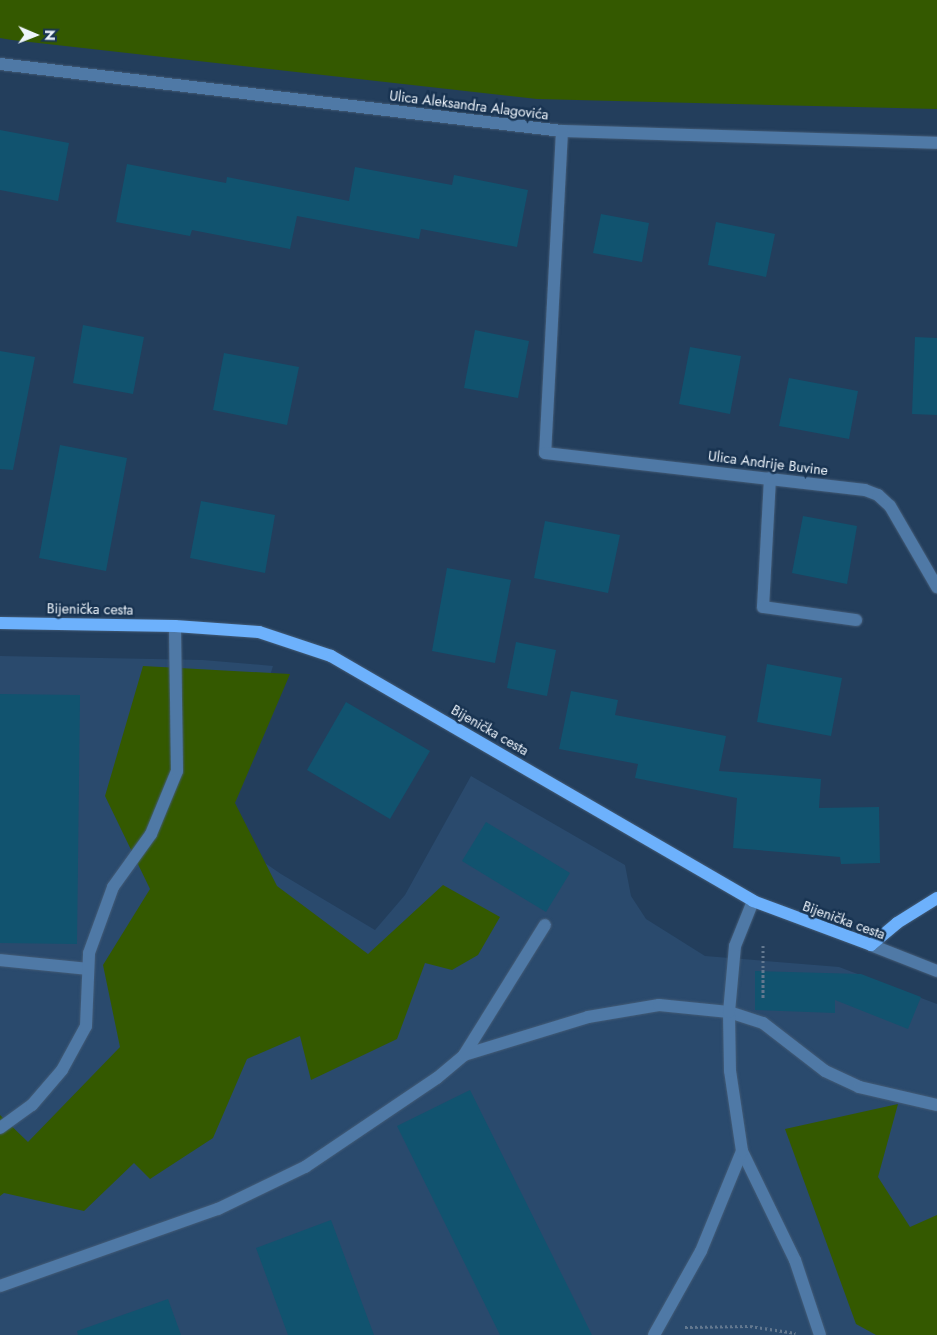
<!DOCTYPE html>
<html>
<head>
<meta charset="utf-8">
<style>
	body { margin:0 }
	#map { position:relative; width:937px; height:1335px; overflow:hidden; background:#233e5c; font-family:Jost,sans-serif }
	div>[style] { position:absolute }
	.built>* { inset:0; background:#2a4a6d }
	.green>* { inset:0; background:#345900 }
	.building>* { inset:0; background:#11536f }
	.path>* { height:3px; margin-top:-1.5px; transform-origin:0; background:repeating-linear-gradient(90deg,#63788f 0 2.5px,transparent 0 5px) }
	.roads { filter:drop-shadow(0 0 1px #435b76) drop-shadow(0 0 1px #435b76) }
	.minor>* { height:12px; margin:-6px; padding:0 6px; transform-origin:6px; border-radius:6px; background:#4f79a6 }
	.major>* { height:12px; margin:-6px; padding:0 6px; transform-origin:6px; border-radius:6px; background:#6db1fc }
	span { translate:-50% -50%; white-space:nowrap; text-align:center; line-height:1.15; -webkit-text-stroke:5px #183351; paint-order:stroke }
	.street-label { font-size:14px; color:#eef5fc }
	.north { position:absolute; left:10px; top:10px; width:50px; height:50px; -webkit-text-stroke:4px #183351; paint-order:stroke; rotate:91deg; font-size:14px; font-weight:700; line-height:20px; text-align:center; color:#eef5fc }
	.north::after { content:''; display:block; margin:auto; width:18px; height:22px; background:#eef5fc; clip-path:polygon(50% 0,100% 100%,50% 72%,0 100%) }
</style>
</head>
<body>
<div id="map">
	<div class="built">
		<div style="clip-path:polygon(0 656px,203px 660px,273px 666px,221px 833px,281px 874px,375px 930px,405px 895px,471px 776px,625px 865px,631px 896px,646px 919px,705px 956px,839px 967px,937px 1004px,937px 1335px,0 1335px)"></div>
	</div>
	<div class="green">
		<div style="clip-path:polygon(0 0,937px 0,937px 109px,537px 99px,12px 40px,0 38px)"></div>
		<div style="clip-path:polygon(143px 666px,290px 674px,235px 803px,277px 886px,368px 954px,443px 885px,500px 917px,478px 955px,452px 970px,425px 963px,397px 1039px,311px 1080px,300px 1036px,247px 1059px,213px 1138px,150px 1179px,134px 1163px,84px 1211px,4px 1193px,0 1196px,0 1115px,28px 1142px,120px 1047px,103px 965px,150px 889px,105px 796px)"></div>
		<div style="clip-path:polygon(898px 1104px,878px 1177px,910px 1227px,937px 1215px,937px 1335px,876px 1335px,856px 1324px,785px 1129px)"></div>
	</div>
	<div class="building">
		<div style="clip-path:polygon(0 130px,69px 143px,58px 201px,0 190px)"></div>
		<div style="clip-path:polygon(127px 164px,226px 183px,227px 177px,349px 201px,355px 167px,452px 185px,454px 175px,528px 190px,517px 247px,421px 229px,419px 239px,297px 216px,290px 249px,192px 230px,190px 236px,116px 222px)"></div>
		<div style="clip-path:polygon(601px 214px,649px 223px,642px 262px,593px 253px)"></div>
		<div style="clip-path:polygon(716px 222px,775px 234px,766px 277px,708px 265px)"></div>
		<div style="clip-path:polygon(83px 325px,144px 337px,133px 394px,73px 383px)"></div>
		<div style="clip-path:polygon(475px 330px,529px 341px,518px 398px,464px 388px)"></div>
		<div style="clip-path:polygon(915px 337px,937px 338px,937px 415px,912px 414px)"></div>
		<div style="clip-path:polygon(690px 347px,741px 356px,730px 414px,679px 404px)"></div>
		<div style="clip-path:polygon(0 351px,35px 357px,13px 470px,0 469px)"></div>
		<div style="clip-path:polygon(224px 353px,299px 367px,287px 425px,213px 410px)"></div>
		<div style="clip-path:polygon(789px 378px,858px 391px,849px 439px,779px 426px)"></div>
		<div style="clip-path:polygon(60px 445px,127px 458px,106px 571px,39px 558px)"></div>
		<div style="clip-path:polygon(201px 501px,275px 515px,265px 573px,190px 558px)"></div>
		<div style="clip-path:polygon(803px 516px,857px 526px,847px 584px,792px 573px)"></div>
		<div style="clip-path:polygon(545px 521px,620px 535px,608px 593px,534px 578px)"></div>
		<div style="clip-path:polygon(447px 568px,511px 580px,495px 663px,432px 651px)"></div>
		<div style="clip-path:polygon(516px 642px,556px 650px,547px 696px,507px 688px)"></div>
		<div style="clip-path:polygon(767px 664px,842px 678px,831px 736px,757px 722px)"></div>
		<div style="clip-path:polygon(571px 691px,618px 700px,615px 715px,726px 736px,719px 771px,821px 779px,819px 808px,879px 807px,880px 863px,841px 864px,840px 857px,733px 848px,737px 798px,635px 778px,638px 764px,559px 749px)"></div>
		<div style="clip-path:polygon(0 694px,80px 695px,77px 944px,0 943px)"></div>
		<div style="clip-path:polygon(346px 702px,430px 751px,390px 819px,307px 770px)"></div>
		<div style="clip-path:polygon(486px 822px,570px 873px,546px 912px,462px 861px)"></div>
		<div style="clip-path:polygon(755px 971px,861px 974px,921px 997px,908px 1029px,835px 1000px,835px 1013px,755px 1010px)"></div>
		<div style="clip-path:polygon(470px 1090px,592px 1335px,500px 1335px,397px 1126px)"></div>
		<div style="clip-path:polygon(331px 1220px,374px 1335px,288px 1335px,256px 1248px)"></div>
		<div style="clip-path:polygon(168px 1299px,181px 1335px,78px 1335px,77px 1331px)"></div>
	</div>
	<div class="path">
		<div style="left:763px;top:945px;width:54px;rotate:90deg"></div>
		<div style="left:685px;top:1327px;width:65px;rotate:-0.9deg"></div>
		<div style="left:750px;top:1326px;width:46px;rotate:8.8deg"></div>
	</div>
	<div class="roads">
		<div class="minor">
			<div style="left:0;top:64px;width:566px;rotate:6.8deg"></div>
			<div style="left:562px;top:131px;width:375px;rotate:1.8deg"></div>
			<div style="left:562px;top:131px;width:322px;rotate:93deg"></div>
			<div style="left:545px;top:453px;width:322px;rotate:6.6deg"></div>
			<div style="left:865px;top:490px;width:14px;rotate:21deg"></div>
			<div style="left:878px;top:495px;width:16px;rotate:43deg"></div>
			<div style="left:890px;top:506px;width:94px;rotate:59.9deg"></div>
			<div style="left:770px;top:478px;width:129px;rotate:93.1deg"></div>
			<div style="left:763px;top:607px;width:94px;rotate:8deg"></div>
			<div style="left:871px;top:945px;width:71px;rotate:21.5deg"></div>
			<div style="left:0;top:960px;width:88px;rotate:5.8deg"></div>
			<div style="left:464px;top:1055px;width:130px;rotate:-17deg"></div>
			<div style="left:588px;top:1017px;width:72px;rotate:-9.6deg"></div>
			<div style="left:659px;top:1005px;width:70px;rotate:5.7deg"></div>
			<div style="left:729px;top:1012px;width:36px;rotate:18deg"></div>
			<div style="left:763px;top:1023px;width:78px;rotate:37.7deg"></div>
			<div style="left:825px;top:1071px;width:38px;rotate:25deg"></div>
			<div style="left:859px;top:1087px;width:80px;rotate:13deg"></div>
			<div style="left:0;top:1128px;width:39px;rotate:-36deg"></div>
			<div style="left:32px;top:1105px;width:46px;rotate:-49.4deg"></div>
			<div style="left:62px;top:1070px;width:50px;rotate:-61.4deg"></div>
			<div style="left:86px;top:1026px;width:73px;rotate:-87.6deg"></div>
			<div style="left:89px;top:953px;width:70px;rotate:-70deg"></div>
			<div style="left:113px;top:887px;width:65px;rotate:-54.4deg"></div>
			<div style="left:151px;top:834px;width:68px;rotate:-67.6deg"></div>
			<div style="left:177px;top:771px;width:145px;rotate:-90.8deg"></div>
			<div style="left:742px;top:1151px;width:121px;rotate:64.1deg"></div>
			<div style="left:795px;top:1260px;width:79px;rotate:71.6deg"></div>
			<div style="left:0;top:1286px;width:231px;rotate:-19.5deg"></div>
			<div style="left:218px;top:1209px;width:97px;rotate:-25.8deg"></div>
			<div style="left:305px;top:1167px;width:159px;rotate:-34deg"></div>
			<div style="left:437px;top:1078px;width:35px;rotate:-40deg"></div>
			<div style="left:464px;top:1055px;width:153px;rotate:-58.1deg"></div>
			<div style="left:654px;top:1335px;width:96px;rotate:-60.8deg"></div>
			<div style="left:701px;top:1251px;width:108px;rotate:-67.7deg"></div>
			<div style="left:742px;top:1151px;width:81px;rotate:-98.5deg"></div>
			<div style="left:730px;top:1071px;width:59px;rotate:-91deg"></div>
			<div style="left:729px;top:1012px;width:66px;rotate:-84.8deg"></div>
			<div style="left:735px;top:946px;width:48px;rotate:-68.2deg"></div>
		</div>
		<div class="major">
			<div style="left:0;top:623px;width:175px;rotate:1deg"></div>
			<div style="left:175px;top:626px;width:84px;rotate:4.1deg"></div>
			<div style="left:259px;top:632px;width:76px;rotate:18.4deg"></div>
			<div style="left:331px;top:656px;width:488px;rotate:30.1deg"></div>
			<div style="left:753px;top:901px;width:126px;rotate:20.4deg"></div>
			<div style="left:871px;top:945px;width:34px;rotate:-40deg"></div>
			<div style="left:897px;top:923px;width:47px;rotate:-32deg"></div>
		</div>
	</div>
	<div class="street-label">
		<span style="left:469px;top:105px;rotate:7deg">Ulica Aleksandra Alagovića</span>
		<span style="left:768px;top:463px;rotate:7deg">Ulica Andrije Buvine</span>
		<span style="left:90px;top:609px;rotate:1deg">Bijenička cesta</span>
		<span style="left:490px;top:730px;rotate:30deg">Bijenička cesta</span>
		<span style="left:844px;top:920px;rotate:20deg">Bijenička cesta</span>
	</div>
	<div class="north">N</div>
</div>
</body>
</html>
